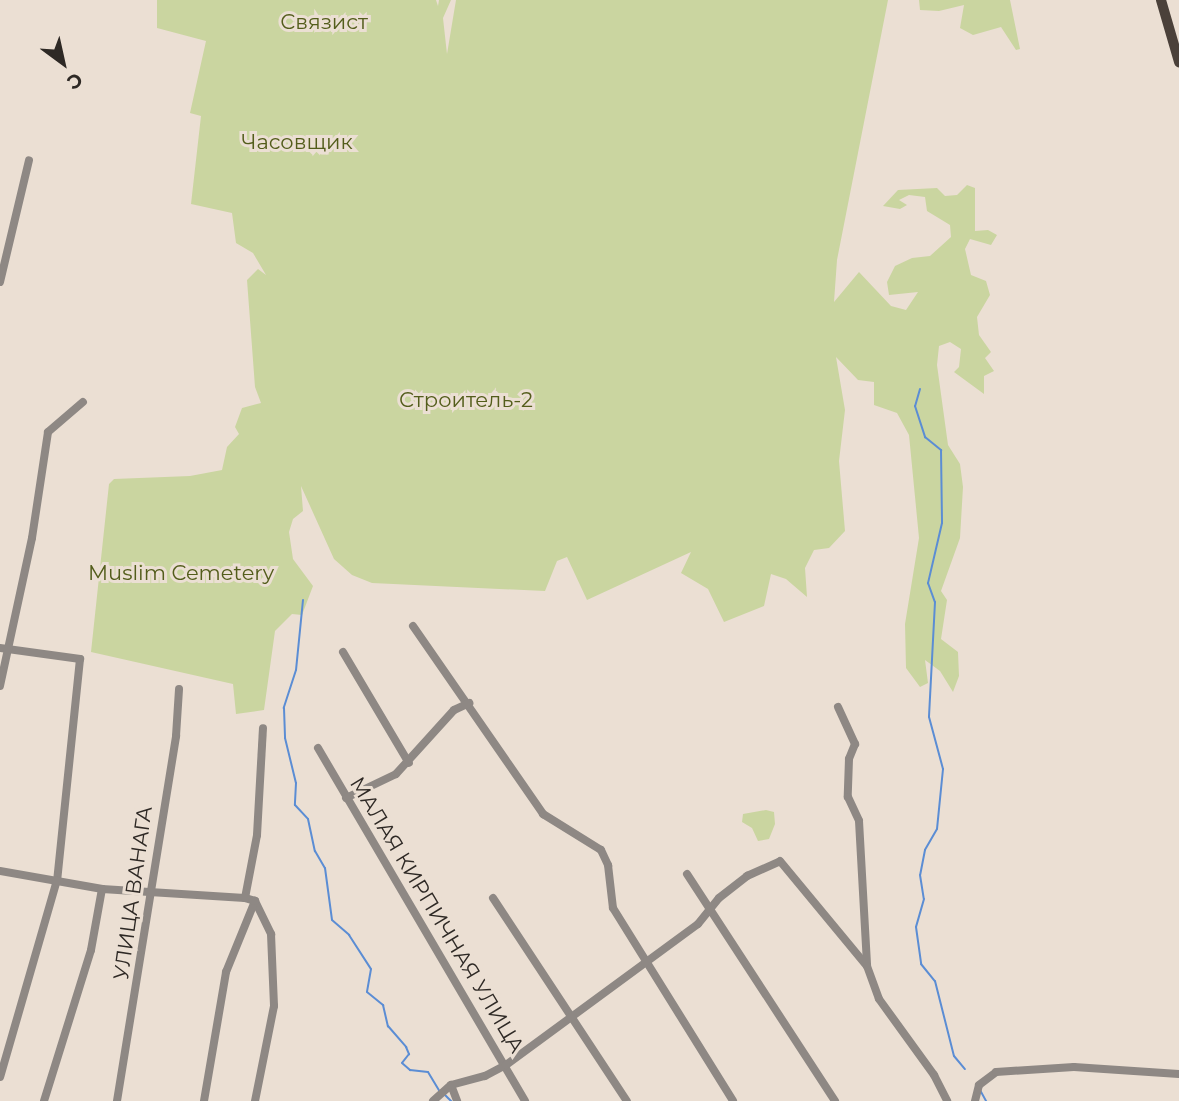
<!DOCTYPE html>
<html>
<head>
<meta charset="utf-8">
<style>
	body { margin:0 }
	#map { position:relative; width:1179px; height:1101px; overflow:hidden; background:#ebdfd3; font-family:Montserrat,sans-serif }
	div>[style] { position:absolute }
	.green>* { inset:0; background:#cad5a0 }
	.stream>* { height:2px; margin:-1px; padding:0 1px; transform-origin:1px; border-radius:1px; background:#5b8dd4 }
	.minor>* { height:8px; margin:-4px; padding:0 4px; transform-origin:4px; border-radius:4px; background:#8e8884 }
	.major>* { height:10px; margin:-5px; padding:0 5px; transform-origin:5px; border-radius:5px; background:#4b413a }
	span { translate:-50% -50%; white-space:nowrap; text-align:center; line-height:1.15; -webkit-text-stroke:6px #ebdfd3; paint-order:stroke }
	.park-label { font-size:21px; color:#535d1b }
	.street-label { font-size:21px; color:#2e2925 }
	.north { position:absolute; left:28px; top:28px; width:70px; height:70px; -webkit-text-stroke:5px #ebdfd3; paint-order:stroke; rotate:147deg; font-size:19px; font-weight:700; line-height:28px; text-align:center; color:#2e2925 }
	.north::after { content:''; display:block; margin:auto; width:24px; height:32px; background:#2e2925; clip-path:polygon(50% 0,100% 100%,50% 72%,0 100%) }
</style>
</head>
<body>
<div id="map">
	<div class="green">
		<div style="clip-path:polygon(157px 0,436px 0,438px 6px,439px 0,451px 0,443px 18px,447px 54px,456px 0,888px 0,837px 260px,834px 302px,859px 272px,891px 306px,906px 310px,918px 292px,889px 295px,887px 282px,895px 266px,912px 258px,930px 256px,951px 237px,950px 225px,927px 211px,925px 197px,909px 195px,899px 200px,907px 205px,900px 209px,883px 206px,898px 190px,937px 188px,945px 196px,957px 195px,967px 185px,975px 188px,975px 231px,988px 230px,997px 235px,991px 245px,970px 239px,965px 249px,971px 275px,986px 281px,990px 295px,977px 317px,979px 335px,991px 352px,985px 358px,994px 371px,984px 376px,984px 394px,954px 372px,959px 367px,961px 349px,950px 342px,939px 346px,937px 365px,948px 445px,960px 464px,963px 487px,960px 538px,941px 591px,947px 600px,941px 639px,958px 652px,959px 676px,953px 692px,940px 671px,925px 660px,928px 683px,920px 687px,906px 668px,905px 624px,919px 538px,909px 435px,897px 413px,874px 405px,874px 382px,858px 380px,836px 357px,845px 410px,839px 461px,845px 531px,829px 548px,814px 550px,805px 568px,807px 597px,786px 579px,771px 574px,764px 606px,724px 622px,708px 589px,681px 573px,691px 552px,587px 600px,567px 557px,557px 561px,545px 591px,372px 583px,352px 575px,334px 559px,301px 486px,303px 511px,293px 519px,289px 532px,293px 559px,313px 586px,302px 615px,292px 614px,275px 631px,264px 710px,236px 714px,233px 684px,91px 652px,109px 484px,114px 479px,190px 476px,222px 470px,227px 447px,239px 434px,235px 427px,242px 408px,261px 403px,255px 387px,247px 280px,258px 269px,266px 275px,253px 253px,236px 243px,232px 213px,191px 204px,201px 116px,190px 113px,206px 41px,157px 28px)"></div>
		<div style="clip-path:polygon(919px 0,1010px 0,1020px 49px,1016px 50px,1001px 27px,973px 35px,960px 28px,964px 5px,939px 11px,920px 10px)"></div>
		<div style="clip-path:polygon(766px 810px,774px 812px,775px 824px,769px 839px,758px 841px,752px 828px,742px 822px,743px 814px)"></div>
	</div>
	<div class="stream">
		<div style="left:920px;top:389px;width:18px;rotate:106deg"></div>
		<div style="left:915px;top:406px;width:33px;rotate:72deg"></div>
		<div style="left:925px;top:437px;width:21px;rotate:39deg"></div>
		<div style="left:941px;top:450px;width:73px;rotate:89.2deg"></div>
		<div style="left:942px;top:523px;width:62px;rotate:103.1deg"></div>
		<div style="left:928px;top:583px;width:20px;rotate:70deg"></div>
		<div style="left:935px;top:602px;width:115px;rotate:93deg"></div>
		<div style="left:929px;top:717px;width:54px;rotate:74.9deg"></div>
		<div style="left:943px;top:769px;width:60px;rotate:95.7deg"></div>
		<div style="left:937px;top:829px;width:24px;rotate:120deg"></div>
		<div style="left:925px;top:850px;width:25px;rotate:101deg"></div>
		<div style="left:920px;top:875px;width:24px;rotate:81deg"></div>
		<div style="left:924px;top:899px;width:29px;rotate:106deg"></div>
		<div style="left:916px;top:927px;width:37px;rotate:82deg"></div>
		<div style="left:921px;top:964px;width:22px;rotate:51deg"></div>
		<div style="left:935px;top:981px;width:77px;rotate:75.8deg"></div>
		<div style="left:954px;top:1056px;width:17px;rotate:50deg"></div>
		<div style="left:303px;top:600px;width:70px;rotate:95.7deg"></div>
		<div style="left:296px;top:670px;width:40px;rotate:108deg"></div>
		<div style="left:284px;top:708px;width:30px;rotate:88deg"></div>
		<div style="left:285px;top:738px;width:46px;rotate:76.3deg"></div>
		<div style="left:296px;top:783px;width:22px;rotate:93deg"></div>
		<div style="left:295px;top:805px;width:19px;rotate:47deg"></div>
		<div style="left:308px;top:819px;width:33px;rotate:78deg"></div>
		<div style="left:315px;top:851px;width:20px;rotate:60deg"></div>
		<div style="left:325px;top:868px;width:52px;rotate:82.3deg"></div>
		<div style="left:332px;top:920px;width:23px;rotate:41deg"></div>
		<div style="left:349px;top:935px;width:40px;rotate:57.1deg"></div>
		<div style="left:371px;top:969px;width:23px;rotate:100deg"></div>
		<div style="left:367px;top:992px;width:21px;rotate:39deg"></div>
		<div style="left:383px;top:1005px;width:22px;rotate:77deg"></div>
		<div style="left:388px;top:1026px;width:28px;rotate:49deg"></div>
		<div style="left:406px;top:1047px;width:8px;rotate:67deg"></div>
		<div style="left:409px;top:1054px;width:11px;rotate:128deg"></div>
		<div style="left:402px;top:1063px;width:11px;rotate:41deg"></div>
		<div style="left:410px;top:1070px;width:18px;rotate:6deg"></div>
		<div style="left:428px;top:1072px;width:21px;rotate:59deg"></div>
		<div style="left:980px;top:1090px;width:13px;rotate:61deg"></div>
		<div style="left:444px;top:1094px;width:10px;rotate:45deg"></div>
	</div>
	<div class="minor">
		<div style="left:0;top:282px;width:125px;rotate:-76.6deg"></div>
		<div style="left:413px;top:626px;width:229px;rotate:55.3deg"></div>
		<div style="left:543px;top:814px;width:68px;rotate:31.8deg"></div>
		<div style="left:601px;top:850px;width:17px;rotate:65deg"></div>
		<div style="left:608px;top:865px;width:43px;rotate:83.4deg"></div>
		<div style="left:613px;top:908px;width:227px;rotate:58.1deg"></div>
		<div style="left:0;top:648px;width:81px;rotate:7.8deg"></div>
		<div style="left:80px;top:659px;width:222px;rotate:95.9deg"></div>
		<div style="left:57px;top:880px;width:205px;rotate:106.1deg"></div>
		<div style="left:343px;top:652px;width:129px;rotate:59.3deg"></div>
		<div style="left:0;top:686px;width:151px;rotate:-77.8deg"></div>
		<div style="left:32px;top:538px;width:107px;rotate:-81.4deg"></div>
		<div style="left:48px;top:432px;width:46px;rotate:-40.6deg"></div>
		<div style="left:838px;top:707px;width:41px;rotate:65.3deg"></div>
		<div style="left:855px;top:744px;width:16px;rotate:112deg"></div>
		<div style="left:849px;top:759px;width:38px;rotate:92deg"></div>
		<div style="left:848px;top:797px;width:26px;rotate:65deg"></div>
		<div style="left:859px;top:821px;width:145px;rotate:86.8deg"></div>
		<div style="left:318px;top:748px;width:409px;rotate:59.6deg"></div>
		<div style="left:346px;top:798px;width:55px;rotate:-25.6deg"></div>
		<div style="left:396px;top:774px;width:86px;rotate:-47.8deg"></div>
		<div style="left:454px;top:710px;width:17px;rotate:-25deg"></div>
		<div style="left:0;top:871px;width:104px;rotate:10deg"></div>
		<div style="left:102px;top:889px;width:143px;rotate:3.6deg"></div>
		<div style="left:687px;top:874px;width:271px;rotate:56.9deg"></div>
		<div style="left:493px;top:898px;width:243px;rotate:56.6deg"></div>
		<div style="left:255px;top:901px;width:37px;rotate:64deg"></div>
		<div style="left:271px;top:934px;width:72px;rotate:87.6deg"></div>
		<div style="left:274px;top:1006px;width:97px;rotate:101.3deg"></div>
		<div style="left:451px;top:1085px;width:17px;rotate:69deg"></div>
		<div style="left:44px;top:1101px;width:158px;rotate:-72.7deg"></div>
		<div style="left:91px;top:950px;width:62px;rotate:-79.8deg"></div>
		<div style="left:117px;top:1101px;width:370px;rotate:-80.8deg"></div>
		<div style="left:176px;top:736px;width:47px;rotate:-86.3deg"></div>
		<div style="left:204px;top:1101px;width:131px;rotate:-80.3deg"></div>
		<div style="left:226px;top:972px;width:77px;rotate:-67.8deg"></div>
		<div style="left:255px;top:901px;width:10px;rotate:-163deg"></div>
		<div style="left:245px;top:898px;width:64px;rotate:-79.2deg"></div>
		<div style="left:257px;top:835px;width:107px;rotate:-86.8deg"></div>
		<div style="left:433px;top:1101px;width:24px;rotate:-42deg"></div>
		<div style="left:451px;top:1085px;width:35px;rotate:-15deg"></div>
		<div style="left:485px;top:1076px;width:24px;rotate:-28deg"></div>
		<div style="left:506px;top:1065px;width:238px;rotate:-36.3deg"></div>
		<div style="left:698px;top:924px;width:33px;rotate:-51deg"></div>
		<div style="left:719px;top:898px;width:36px;rotate:-38deg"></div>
		<div style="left:747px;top:876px;width:36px;rotate:-24deg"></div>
		<div style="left:780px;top:861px;width:136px;rotate:50.4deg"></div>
		<div style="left:867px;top:966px;width:35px;rotate:70deg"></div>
		<div style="left:879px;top:999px;width:94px;rotate:54.1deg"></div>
		<div style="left:934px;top:1075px;width:29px;rotate:63deg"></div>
		<div style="left:975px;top:1101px;width:16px;rotate:-76deg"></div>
		<div style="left:979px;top:1085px;width:21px;rotate:-37deg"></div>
		<div style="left:996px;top:1072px;width:78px;rotate:-3.7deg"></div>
		<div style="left:1074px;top:1067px;width:105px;rotate:3.8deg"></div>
	</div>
	<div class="major">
		<div style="left:1161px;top:0;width:65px;rotate:73.8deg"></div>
	</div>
	<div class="park-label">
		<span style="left:324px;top:22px">Связист</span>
		<span style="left:297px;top:142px">Часовщик</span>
		<span style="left:466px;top:400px">Строитель-2</span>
		<span style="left:181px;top:573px">Muslim Cemetery</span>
	</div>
	<div class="street-label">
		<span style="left:133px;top:893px;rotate:-82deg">УЛИЦА ВАНАГА</span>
		<span style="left:437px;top:915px;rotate:59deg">МАЛАЯ КИРПИЧНАЯ УЛИЦА</span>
	</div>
	<div class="north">С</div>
</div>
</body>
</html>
